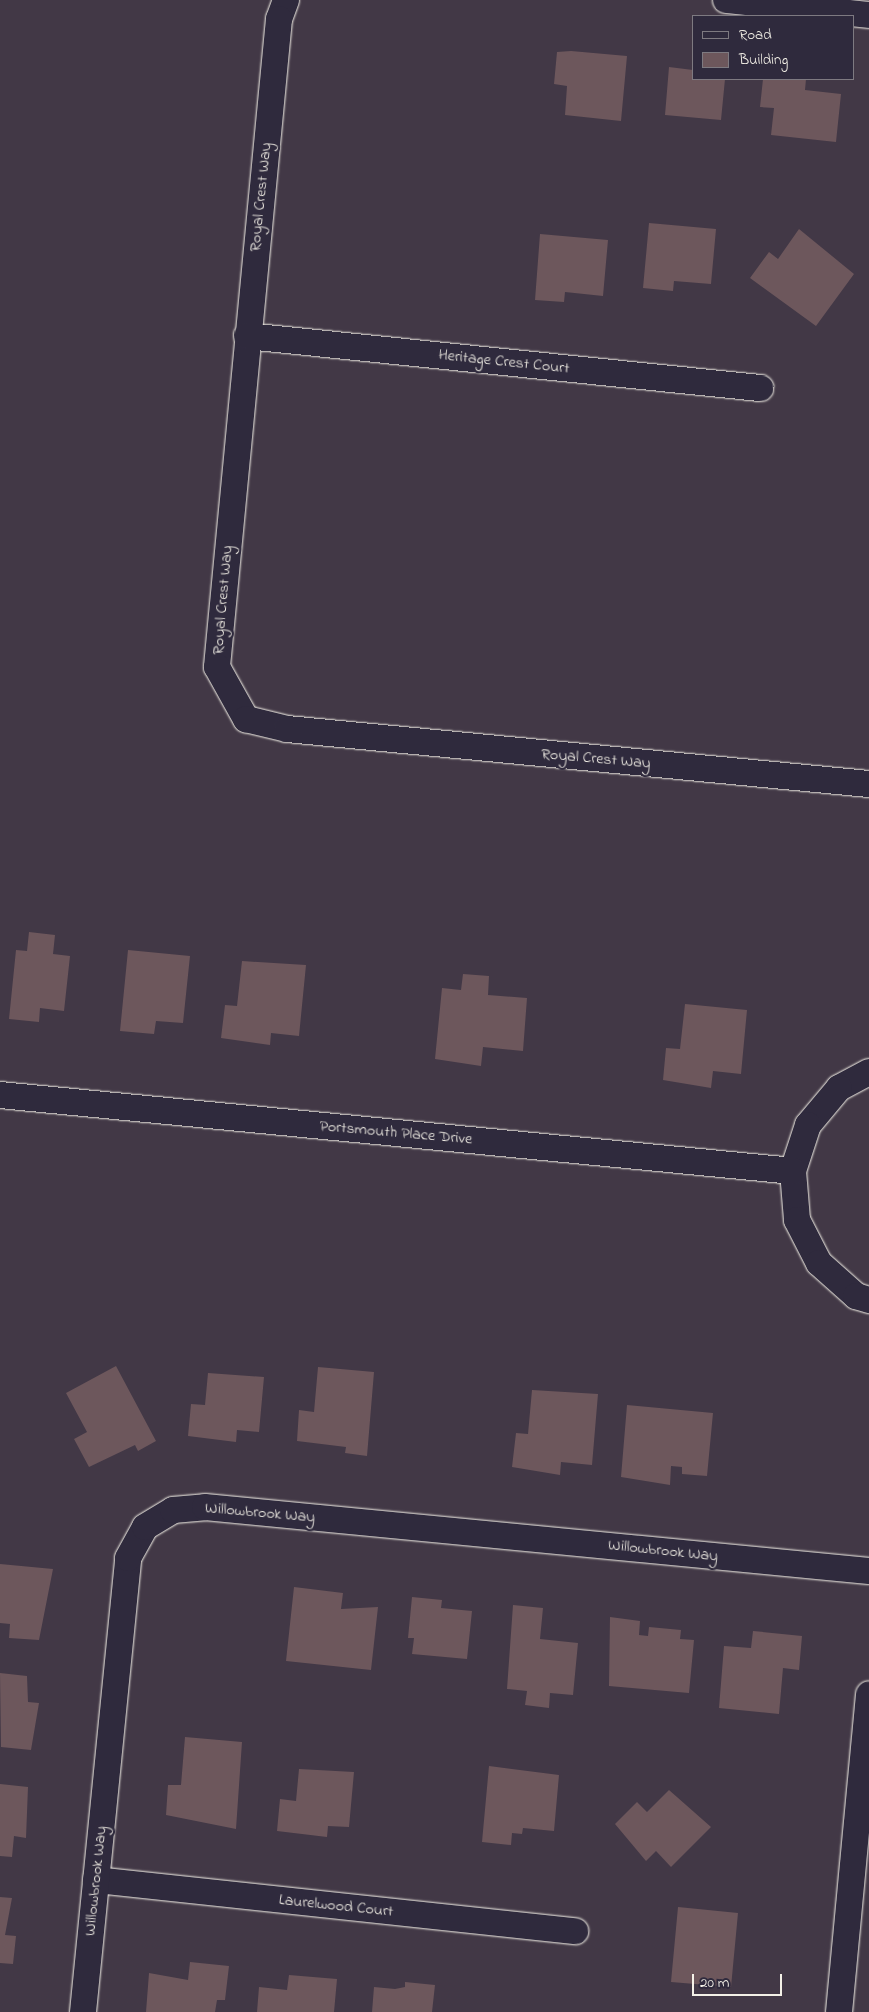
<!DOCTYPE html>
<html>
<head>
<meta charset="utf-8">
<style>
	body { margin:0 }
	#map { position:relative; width:869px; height:2012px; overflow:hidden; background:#423846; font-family:"Indie Flower",sans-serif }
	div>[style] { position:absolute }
	.building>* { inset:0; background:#6d575c }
	.roads { filter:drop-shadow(0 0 1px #f4f1e8) drop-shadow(0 0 1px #f4f1e8) }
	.minor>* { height:26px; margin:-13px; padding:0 13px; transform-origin:13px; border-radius:13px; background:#2f2a3d }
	span { translate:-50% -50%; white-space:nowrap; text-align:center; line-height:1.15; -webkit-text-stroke:4.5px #2f2a3d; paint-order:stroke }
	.street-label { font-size:16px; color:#f4f1e8 }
	.legend { position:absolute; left:692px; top:15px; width:162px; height:65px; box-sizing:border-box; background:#2f2a3d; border:1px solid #7e7a81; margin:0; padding:6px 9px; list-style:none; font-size:15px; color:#f4f1e8 }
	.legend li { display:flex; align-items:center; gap:10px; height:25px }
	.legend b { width:25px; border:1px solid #7e7a81 }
	.scale { position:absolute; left:692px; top:1974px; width:90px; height:22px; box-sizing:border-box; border:2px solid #f4f1e8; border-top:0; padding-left:6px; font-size:15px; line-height:18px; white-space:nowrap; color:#f4f1e8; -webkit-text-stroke:4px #2f2a3d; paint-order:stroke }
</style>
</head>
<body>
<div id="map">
	<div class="building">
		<div style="clip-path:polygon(571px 51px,627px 56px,621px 121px,565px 115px,567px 86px,554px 84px,557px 52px)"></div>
		<div style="clip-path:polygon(669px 67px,693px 70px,693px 79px,725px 79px,721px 120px,665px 115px)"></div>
		<div style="clip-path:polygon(763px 79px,806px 79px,805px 90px,841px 94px,836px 142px,771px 135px,774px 108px,760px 107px)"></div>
		<div style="clip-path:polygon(649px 223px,716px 229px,711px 284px,674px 281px,673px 291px,643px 288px)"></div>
		<div style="clip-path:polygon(799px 229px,854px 274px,816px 326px,750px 278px,769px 252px,778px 259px)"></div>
		<div style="clip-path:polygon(540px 234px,608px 240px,603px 296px,565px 292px,564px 302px,535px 300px)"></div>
		<div style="clip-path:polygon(29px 932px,55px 935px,53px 954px,70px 956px,64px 1011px,40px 1008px,39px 1022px,9px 1019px,16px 950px,27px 951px)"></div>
		<div style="clip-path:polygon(128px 950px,190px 956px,183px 1023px,156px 1021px,154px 1034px,120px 1031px)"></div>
		<div style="clip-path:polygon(242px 961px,306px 965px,299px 1036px,271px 1033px,270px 1045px,221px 1038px,225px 1005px,237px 1006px)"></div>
		<div style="clip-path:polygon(463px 974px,489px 976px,488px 995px,527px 998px,523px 1051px,483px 1047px,481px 1066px,435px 1059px,442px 988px,461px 990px)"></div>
		<div style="clip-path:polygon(685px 1004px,747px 1010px,741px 1074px,713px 1071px,711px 1088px,663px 1080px,666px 1048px,680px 1049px)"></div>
		<div style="clip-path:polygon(116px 1366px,156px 1441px,138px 1451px,135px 1445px,89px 1467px,74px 1439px,87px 1432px,66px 1393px)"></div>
		<div style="clip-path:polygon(318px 1367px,374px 1372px,367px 1456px,345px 1453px,346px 1447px,297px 1441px,299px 1410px,314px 1412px)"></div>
		<div style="clip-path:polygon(208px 1373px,264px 1377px,259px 1432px,237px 1430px,236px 1442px,188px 1436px,191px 1404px,205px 1405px)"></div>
		<div style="clip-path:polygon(532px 1390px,598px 1394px,592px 1465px,561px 1462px,560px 1475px,512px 1467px,516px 1433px,528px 1434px)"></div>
		<div style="clip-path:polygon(627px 1405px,713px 1413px,707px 1476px,682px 1474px,682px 1467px,671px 1466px,670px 1485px,621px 1477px)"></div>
		<div style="clip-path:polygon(0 1564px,53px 1569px,39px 1640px,9px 1638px,10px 1624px,0 1623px)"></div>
		<div style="clip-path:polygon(294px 1587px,343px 1593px,341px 1609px,378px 1607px,371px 1670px,286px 1661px)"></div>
		<div style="clip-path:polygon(412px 1597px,442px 1600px,441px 1608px,472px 1611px,467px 1659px,412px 1654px,414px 1638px,408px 1638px)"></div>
		<div style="clip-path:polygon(513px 1605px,543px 1608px,540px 1639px,578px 1643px,573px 1695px,550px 1693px,549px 1708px,525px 1705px,527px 1691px,507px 1689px)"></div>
		<div style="clip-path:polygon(610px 1617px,640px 1621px,639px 1635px,648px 1636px,649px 1627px,681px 1630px,680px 1639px,694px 1640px,689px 1693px,609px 1686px)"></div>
		<div style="clip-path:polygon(753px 1631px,802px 1636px,799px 1670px,783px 1668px,779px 1714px,719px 1708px,724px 1646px,751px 1648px)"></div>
		<div style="clip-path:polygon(0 1673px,27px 1676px,28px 1702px,39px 1703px,31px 1750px,1px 1747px)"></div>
		<div style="clip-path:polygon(185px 1737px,242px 1742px,236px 1829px,166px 1815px,168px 1785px,181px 1785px)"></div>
		<div style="clip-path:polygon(489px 1766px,559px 1775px,554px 1831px,523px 1828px,522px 1834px,512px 1833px,511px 1845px,482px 1842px)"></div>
		<div style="clip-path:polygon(299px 1769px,354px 1772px,349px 1827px,328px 1826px,327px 1837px,277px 1831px,280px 1799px,296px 1801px)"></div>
		<div style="clip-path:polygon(0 1784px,28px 1787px,26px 1838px,14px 1836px,12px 1857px,0 1856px)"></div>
		<div style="clip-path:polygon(669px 1790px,711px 1827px,671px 1867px,656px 1851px,646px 1861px,615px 1824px,637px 1802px,647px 1812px)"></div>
		<div style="clip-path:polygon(0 1897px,12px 1898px,5px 1935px,16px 1936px,13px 1964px,0 1963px)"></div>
		<div style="clip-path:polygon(678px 1907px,738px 1913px,731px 1987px,671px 1982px)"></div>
		<div style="clip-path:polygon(190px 1962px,229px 1966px,225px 2000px,217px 2000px,215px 2012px,146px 2012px,149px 1973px,188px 1980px)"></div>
		<div style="clip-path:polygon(289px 1975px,337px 1979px,334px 2012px,257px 2012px,259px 1987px,287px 1990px)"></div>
		<div style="clip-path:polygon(405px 1982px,435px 1985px,432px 2012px,372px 2012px,374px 1987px,395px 1989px,405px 1987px)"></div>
	</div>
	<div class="roads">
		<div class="minor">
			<div style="left:286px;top:0;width:20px;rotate:110deg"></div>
			<div style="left:279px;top:19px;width:651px;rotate:95.47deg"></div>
			<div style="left:217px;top:667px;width:60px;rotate:60.9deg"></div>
			<div style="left:246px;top:719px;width:42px;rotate:13.7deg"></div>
			<div style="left:287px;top:729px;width:585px;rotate:5.4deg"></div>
			<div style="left:726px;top:0;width:144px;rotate:6deg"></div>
			<div style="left:247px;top:336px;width:516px;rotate:5.79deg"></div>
			<div style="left:869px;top:1072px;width:34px;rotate:152deg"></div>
			<div style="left:839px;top:1088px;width:48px;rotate:130deg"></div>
			<div style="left:808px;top:1125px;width:48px;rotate:108.1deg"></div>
			<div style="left:793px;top:1171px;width:49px;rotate:85.3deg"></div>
			<div style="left:797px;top:1220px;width:48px;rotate:62.9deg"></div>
			<div style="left:819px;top:1263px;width:50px;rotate:41.7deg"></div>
			<div style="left:856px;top:1296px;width:14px;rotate:17deg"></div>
			<div style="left:0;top:1095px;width:797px;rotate:5.47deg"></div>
			<div style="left:96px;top:1880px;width:482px;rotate:6.1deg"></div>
			<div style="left:83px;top:2012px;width:456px;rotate:-84.3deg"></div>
			<div style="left:128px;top:1558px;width:35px;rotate:-61deg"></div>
			<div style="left:145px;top:1527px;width:33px;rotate:-31deg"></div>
			<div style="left:173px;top:1510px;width:32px;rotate:-5deg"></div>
			<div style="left:205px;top:1507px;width:667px;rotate:5.51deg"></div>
			<div style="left:839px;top:2012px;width:319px;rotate:-84.6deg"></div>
		</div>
	</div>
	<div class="street-label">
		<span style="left:261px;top:197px;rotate:-84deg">Royal Crest Way</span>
		<span style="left:504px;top:362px;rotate:6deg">Heritage Crest Court</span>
		<span style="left:223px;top:600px;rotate:-85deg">Royal Crest Way</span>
		<span style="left:596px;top:759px;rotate:5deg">Royal Crest Way</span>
		<span style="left:396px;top:1133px;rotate:5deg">Portsmouth Place Drive</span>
		<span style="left:260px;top:1513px;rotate:5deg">Willowbrook Way</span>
		<span style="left:663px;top:1551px;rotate:6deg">Willowbrook Way</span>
		<span style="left:96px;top:1881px;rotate:-84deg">Willowbrook Way</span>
		<span style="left:336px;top:1906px;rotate:6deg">Laurelwood Court</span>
	</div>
	<ul class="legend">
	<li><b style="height:6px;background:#2f2a3d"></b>Road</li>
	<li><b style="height:14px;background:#6d575c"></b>Building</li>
	</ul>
	<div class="scale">20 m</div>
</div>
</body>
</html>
